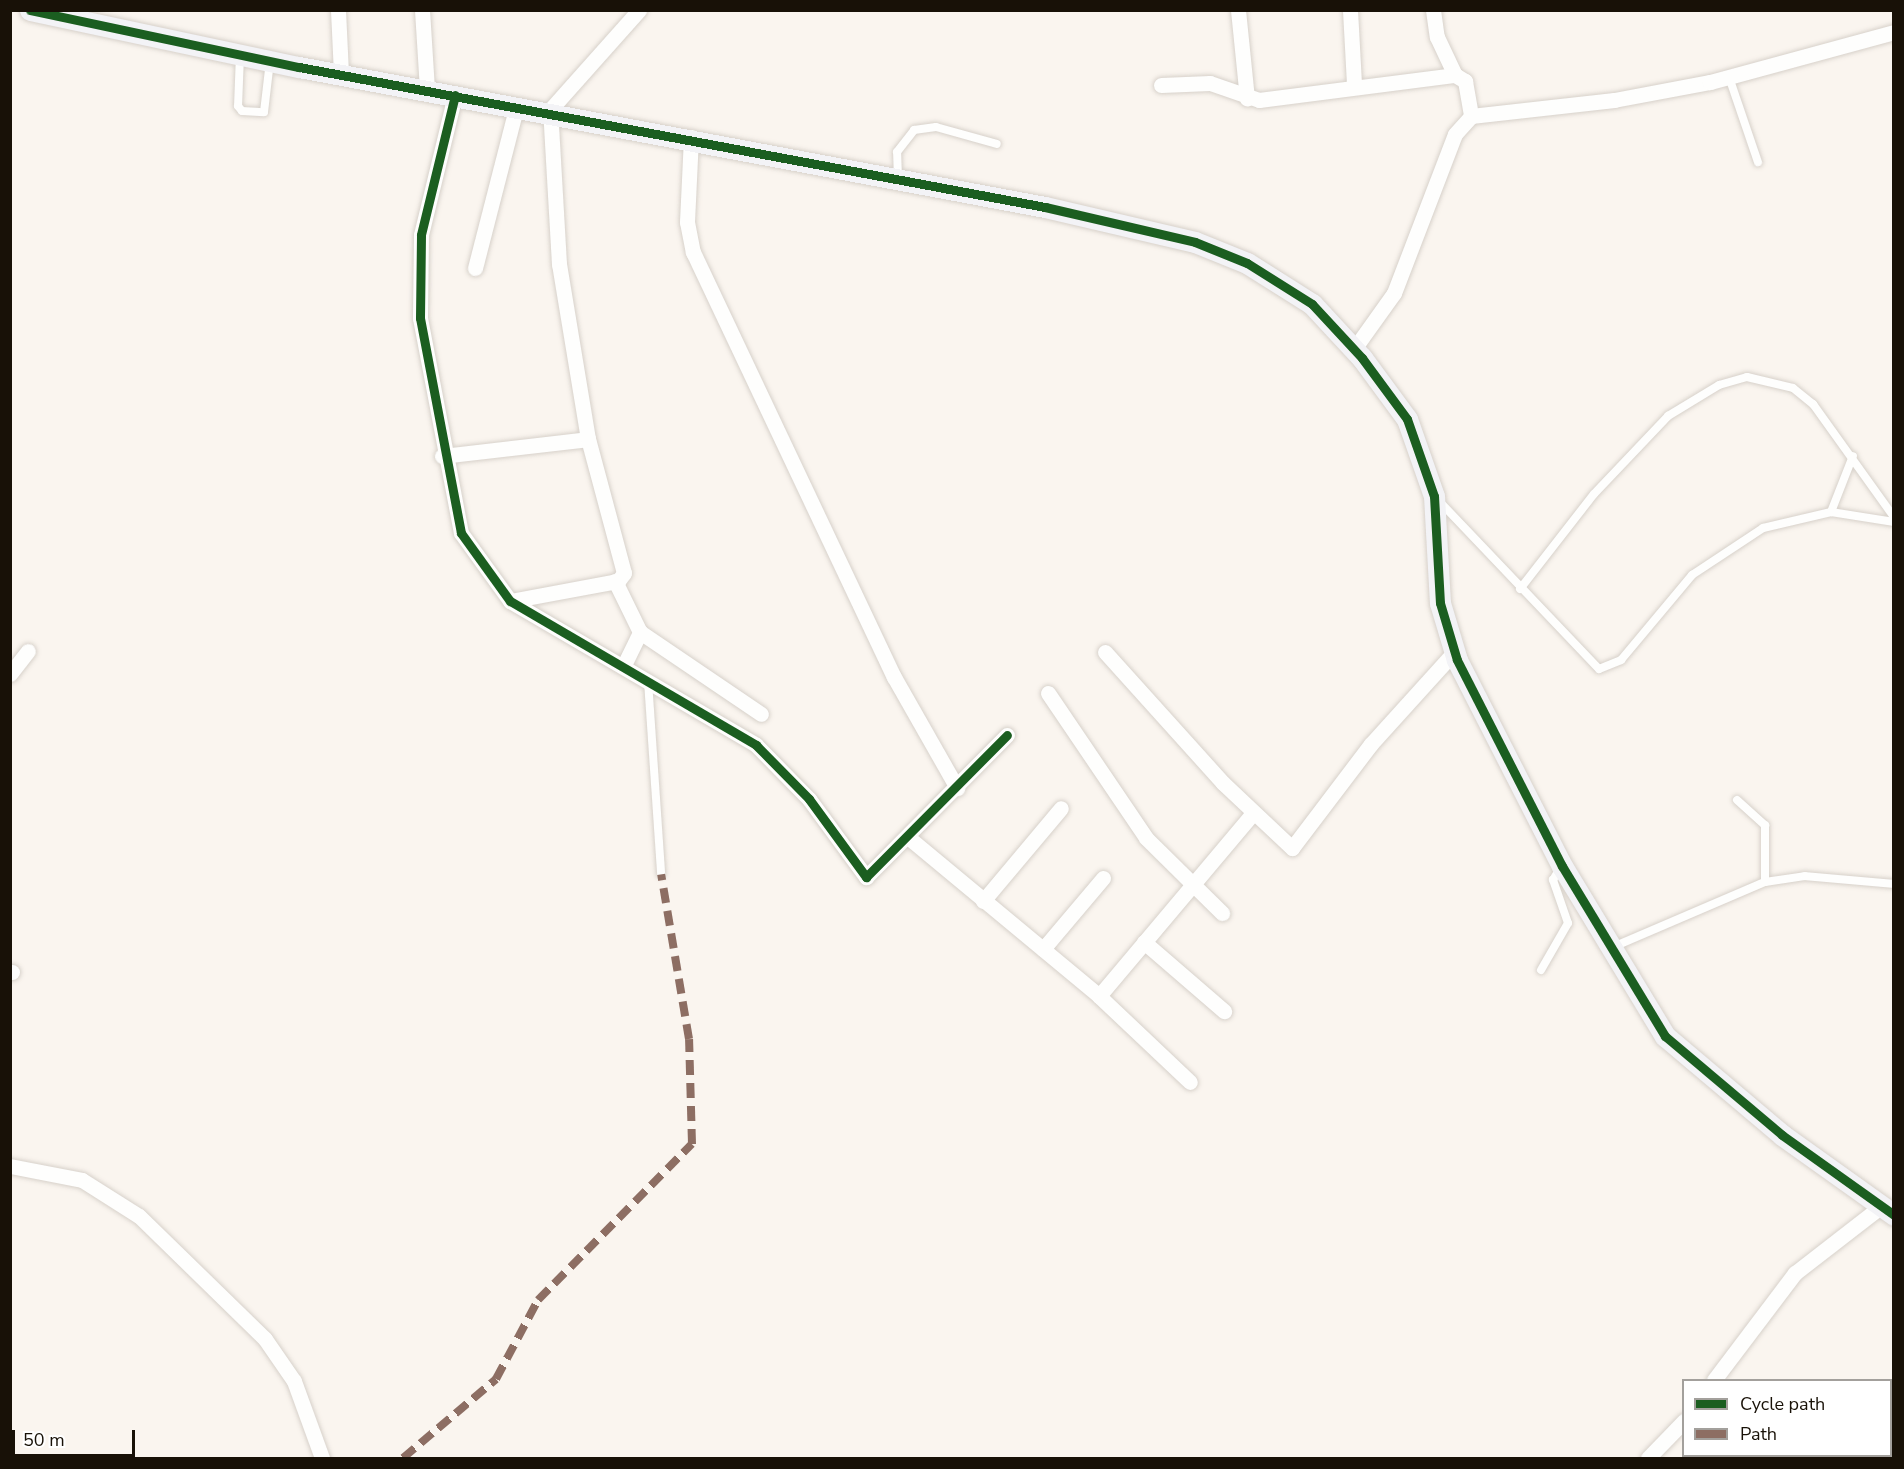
<!DOCTYPE html>
<html>
<head>
<meta charset="utf-8">
<style>
	body { margin:0 }
	#map { position:relative; width:1904px; height:1469px; overflow:hidden; background:#faf5ef; font-family:"Nunito Sans",sans-serif }
	div>[style] { position:absolute }
	.roads { filter:drop-shadow(0 0 2px #d7d1ca) drop-shadow(0 0 2px #d7d1ca) }
	.lane>* { height:8px; margin:-4px; padding:0 4px; transform-origin:4px; border-radius:4px; background:#fefefd }
	.street>* { height:15px; margin:-7.5px; padding:0 7.5px; transform-origin:7.5px; border-radius:7.5px; background:#fefefd }
	.secondary>* { height:21px; margin:-10.5px; padding:0 10.5px; transform-origin:10.5px; border-radius:10.5px; background:#f3f3f6 }
	.quiet>* { height:8px; margin-top:-4px; transform-origin:0; background:repeating-linear-gradient(90deg,#8d6e63 0 15px,transparent 0 23px) }
	.cycleway>* { height:9px; margin:-4.5px; padding:0 4.5px; transform-origin:4.5px; border-radius:4.5px; background:#1b5e20 }
	span { translate:-50% -50%; white-space:nowrap; text-align:center; line-height:1.15; -webkit-text-stroke:5px #fff; paint-order:stroke }
	.frame { position:absolute; inset:0; border:12px solid #181107; pointer-events:none }
	.legend { position:absolute; left:1682px; top:1379px; width:210px; height:78px; box-sizing:border-box; background:#fff; border:2px solid #a3a09c; margin:0; padding:8px 10px; list-style:none; font-size:18px; color:#181107 }
	.legend li { display:flex; align-items:center; gap:12px; height:30px }
	.legend b { width:30px; border:2px solid #a3a09c }
	.scale { position:absolute; left:12px; top:1430px; width:123px; height:27px; box-sizing:border-box; border:3px solid #181107; border-top:0; padding-left:8px; font-size:18px; line-height:21px; white-space:nowrap; color:#181107; -webkit-text-stroke:4px #fff; paint-order:stroke }
</style>
</head>
<body>
<div id="map">
	<div class="roads">
		<div class="lane">
			<div style="left:240px;top:55px;width:51px;rotate:92.2deg"></div>
			<div style="left:238px;top:106px;width:6px;rotate:51deg"></div>
			<div style="left:242px;top:111px;width:22px;rotate:3deg"></div>
			<div style="left:264px;top:112px;width:51px;rotate:-83.3deg"></div>
			<div style="left:1729px;top:77px;width:90px;rotate:71.2deg"></div>
			<div style="left:898px;top:178px;width:26px;rotate:-92deg"></div>
			<div style="left:897px;top:152px;width:28px;rotate:-52deg"></div>
			<div style="left:914px;top:130px;width:22px;rotate:-8deg"></div>
			<div style="left:936px;top:127px;width:63px;rotate:15.6deg"></div>
			<div style="left:1439px;top:501px;width:232px;rotate:46.4deg"></div>
			<div style="left:1599px;top:669px;width:24px;rotate:-22deg"></div>
			<div style="left:1621px;top:660px;width:111px;rotate:-50.1deg"></div>
			<div style="left:1692px;top:575px;width:85px;rotate:-33.5deg"></div>
			<div style="left:1763px;top:528px;width:70px;rotate:-13.2deg"></div>
			<div style="left:1831px;top:512px;width:64px;rotate:9deg"></div>
			<div style="left:1831px;top:512px;width:60px;rotate:-68.6deg"></div>
			<div style="left:1520px;top:589px;width:120px;rotate:-52.1deg"></div>
			<div style="left:1594px;top:494px;width:108px;rotate:-46.5deg"></div>
			<div style="left:1668px;top:416px;width:60px;rotate:-31.3deg"></div>
			<div style="left:1719px;top:385px;width:29px;rotate:-16deg"></div>
			<div style="left:1747px;top:377px;width:47px;rotate:13.4deg"></div>
			<div style="left:1793px;top:388px;width:26px;rotate:39deg"></div>
			<div style="left:1813px;top:404px;width:139px;rotate:54.4deg"></div>
			<div style="left:648px;top:681px;width:193px;rotate:86.1deg"></div>
			<div style="left:1737px;top:800px;width:38px;rotate:42deg"></div>
			<div style="left:1765px;top:825px;width:57px;rotate:90deg"></div>
			<div style="left:1613px;top:947px;width:165px;rotate:-23.2deg"></div>
			<div style="left:1765px;top:882px;width:40px;rotate:-8.5deg"></div>
			<div style="left:1805px;top:876px;width:89px;rotate:5.1deg"></div>
			<div style="left:1541px;top:970px;width:54px;rotate:-60.1deg"></div>
			<div style="left:1568px;top:923px;width:46px;rotate:-109.2deg"></div>
			<div style="left:1553px;top:880px;width:14px;rotate:-60deg"></div>
		</div>
		<div class="street">
			<div style="left:338px;top:10px;width:64px;rotate:87.3deg"></div>
			<div style="left:422px;top:10px;width:79px;rotate:86.4deg"></div>
			<div style="left:1238px;top:10px;width:89px;rotate:84.2deg"></div>
			<div style="left:1350px;top:10px;width:74px;rotate:86.9deg"></div>
			<div style="left:1433px;top:10px;width:27px;rotate:82deg"></div>
			<div style="left:1437px;top:37px;width:42px;rotate:64.7deg"></div>
			<div style="left:1161px;top:85px;width:49px;rotate:-2.3deg"></div>
			<div style="left:1210px;top:83px;width:52px;rotate:19.1deg"></div>
			<div style="left:1259px;top:100px;width:198px;rotate:-7.3deg"></div>
			<div style="left:1455px;top:75px;width:12px;rotate:31deg"></div>
			<div style="left:1465px;top:81px;width:36px;rotate:80deg"></div>
			<div style="left:455px;top:95px;width:144px;rotate:103.7deg"></div>
			<div style="left:421px;top:235px;width:83px;rotate:90.7deg"></div>
			<div style="left:420px;top:318px;width:219px;rotate:79.2deg"></div>
			<div style="left:461px;top:533px;width:84px;rotate:54.2deg"></div>
			<div style="left:510px;top:601px;width:285px;rotate:30.3deg"></div>
			<div style="left:756px;top:745px;width:76px;rotate:45.5deg"></div>
			<div style="left:809px;top:799px;width:97px;rotate:53.8deg"></div>
			<div style="left:866px;top:877px;width:200px;rotate:-45.2deg"></div>
			<div style="left:691px;top:137px;width:85px;rotate:92.7deg"></div>
			<div style="left:687px;top:222px;width:31px;rotate:79deg"></div>
			<div style="left:693px;top:252px;width:470px;rotate:64.7deg"></div>
			<div style="left:894px;top:677px;width:128px;rotate:60.4deg"></div>
			<div style="left:475px;top:268px;width:168px;rotate:-75.6deg"></div>
			<div style="left:1354px;top:349px;width:69px;rotate:-54.5deg"></div>
			<div style="left:1394px;top:293px;width:170px;rotate:-69deg"></div>
			<div style="left:1455px;top:134px;width:24px;rotate:-48deg"></div>
			<div style="left:1471px;top:116px;width:144px;rotate:-6.4deg"></div>
			<div style="left:1614px;top:100px;width:98px;rotate:-10.6deg"></div>
			<div style="left:1710px;top:82px;width:191px;rotate:-15.2deg"></div>
			<div style="left:442px;top:456px;width:147px;rotate:-6.6deg"></div>
			<div style="left:615px;top:581px;width:57px;rotate:63.9deg"></div>
			<div style="left:640px;top:632px;width:146px;rotate:34.1deg"></div>
			<div style="left:510px;top:601px;width:110px;rotate:-10.5deg"></div>
			<div style="left:618px;top:581px;width:10px;rotate:-53deg"></div>
			<div style="left:624px;top:573px;width:139px;rotate:-105deg"></div>
			<div style="left:588px;top:439px;width:177px;rotate:-99.4deg"></div>
			<div style="left:559px;top:264px;width:154px;rotate:-93.3deg"></div>
			<div style="left:550px;top:110px;width:134px;rotate:-48.3deg"></div>
			<div style="left:1105px;top:652px;width:176px;rotate:48deg"></div>
			<div style="left:1223px;top:783px;width:95px;rotate:43.3deg"></div>
			<div style="left:1292px;top:848px;width:131px;rotate:-52.8deg"></div>
			<div style="left:1371px;top:744px;width:124px;rotate:-47.9deg"></div>
			<div style="left:624px;top:665px;width:37px;rotate:-64deg"></div>
			<div style="left:10px;top:674px;width:29px;rotate:-52deg"></div>
			<div style="left:1048px;top:693px;width:175px;rotate:55.9deg"></div>
			<div style="left:1146px;top:838px;width:107px;rotate:44.6deg"></div>
			<div style="left:909px;top:838px;width:247px;rotate:39.7deg"></div>
			<div style="left:1099px;top:996px;width:125px;rotate:43.4deg"></div>
			<div style="left:983px;top:901px;width:121px;rotate:-50deg"></div>
			<div style="left:1144px;top:942px;width:106px;rotate:40.8deg"></div>
			<div style="left:1043px;top:949px;width:93px;rotate:-49.8deg"></div>
			<div style="left:10px;top:972px;width:2px"></div>
			<div style="left:1099px;top:996px;width:238px;rotate:-49.9deg"></div>
			<div style="left:10px;top:1166px;width:73px;rotate:11deg"></div>
			<div style="left:82px;top:1180px;width:67px;rotate:32.3deg"></div>
			<div style="left:139px;top:1216px;width:176px;rotate:44.3deg"></div>
			<div style="left:265px;top:1339px;width:51px;rotate:55.4deg"></div>
			<div style="left:294px;top:1381px;width:82px;rotate:70deg"></div>
			<div style="left:1714px;top:1380px;width:134px;rotate:-52.9deg"></div>
			<div style="left:1795px;top:1273px;width:108px;rotate:-37.8deg"></div>
			<div style="left:1648px;top:1458px;width:52px;rotate:-45.8deg"></div>
		</div>
		<div class="secondary">
			<div style="left:30px;top:10px;width:275px;rotate:12deg"></div>
			<div style="left:299px;top:67px;width:759px;rotate:10.63deg"></div>
			<div style="left:1045px;top:207px;width:154px;rotate:13.1deg"></div>
			<div style="left:1195px;top:242px;width:56px;rotate:22deg"></div>
			<div style="left:1247px;top:263px;width:77px;rotate:32.2deg"></div>
			<div style="left:1312px;top:304px;width:74px;rotate:47.2deg"></div>
			<div style="left:1362px;top:358px;width:76px;rotate:53.6deg"></div>
			<div style="left:1407px;top:419px;width:82px;rotate:70.7deg"></div>
			<div style="left:1434px;top:496px;width:107px;rotate:86.8deg"></div>
			<div style="left:1440px;top:603px;width:59px;rotate:73.4deg"></div>
			<div style="left:1457px;top:660px;width:231px;rotate:63deg"></div>
			<div style="left:1562px;top:866px;width:199px;rotate:58.8deg"></div>
			<div style="left:1665px;top:1036px;width:153px;rotate:40.2deg"></div>
			<div style="left:1782px;top:1135px;width:138px;rotate:35.5deg"></div>
		</div>
	</div>
	<div class="quiet">
		<div style="left:403px;top:1458px;width:122px;rotate:-40.3deg"></div>
		<div style="left:496px;top:1379px;width:89px;rotate:-62deg"></div>
		<div style="left:538px;top:1300px;width:219px;rotate:-45.4deg"></div>
		<div style="left:692px;top:1144px;width:105px;rotate:-91.6deg"></div>
		<div style="left:689px;top:1039px;width:167px;rotate:-99.6deg"></div>
	</div>
	<div class="cycleway">
		<div style="left:30px;top:10px;width:275px;rotate:12deg"></div>
		<div style="left:299px;top:67px;width:759px;rotate:10.63deg"></div>
		<div style="left:1045px;top:207px;width:154px;rotate:13.1deg"></div>
		<div style="left:1195px;top:242px;width:56px;rotate:22deg"></div>
		<div style="left:1247px;top:263px;width:77px;rotate:32.2deg"></div>
		<div style="left:1312px;top:304px;width:74px;rotate:47.2deg"></div>
		<div style="left:1362px;top:358px;width:76px;rotate:53.6deg"></div>
		<div style="left:1407px;top:419px;width:82px;rotate:70.7deg"></div>
		<div style="left:1434px;top:496px;width:107px;rotate:86.8deg"></div>
		<div style="left:1440px;top:603px;width:59px;rotate:73.4deg"></div>
		<div style="left:1457px;top:660px;width:231px;rotate:63deg"></div>
		<div style="left:1562px;top:866px;width:199px;rotate:58.8deg"></div>
		<div style="left:1665px;top:1036px;width:153px;rotate:40.2deg"></div>
		<div style="left:1782px;top:1135px;width:138px;rotate:35.5deg"></div>
		<div style="left:455px;top:95px;width:144px;rotate:103.7deg"></div>
		<div style="left:421px;top:235px;width:83px;rotate:90.7deg"></div>
		<div style="left:420px;top:318px;width:219px;rotate:79.2deg"></div>
		<div style="left:461px;top:533px;width:84px;rotate:54.2deg"></div>
		<div style="left:510px;top:601px;width:285px;rotate:30.3deg"></div>
		<div style="left:756px;top:745px;width:76px;rotate:45.5deg"></div>
		<div style="left:809px;top:799px;width:97px;rotate:53.8deg"></div>
		<div style="left:866px;top:877px;width:200px;rotate:-45.2deg"></div>
	</div>
	<div class="frame"></div>
	<ul class="legend">
	<li><b style="height:8px;background:#1b5e20"></b>Cycle path</li>
	<li><b style="height:8px;background:#8d6e63"></b>Path</li>
	</ul>
	<div class="scale">50 m</div>
</div>
</body>
</html>
